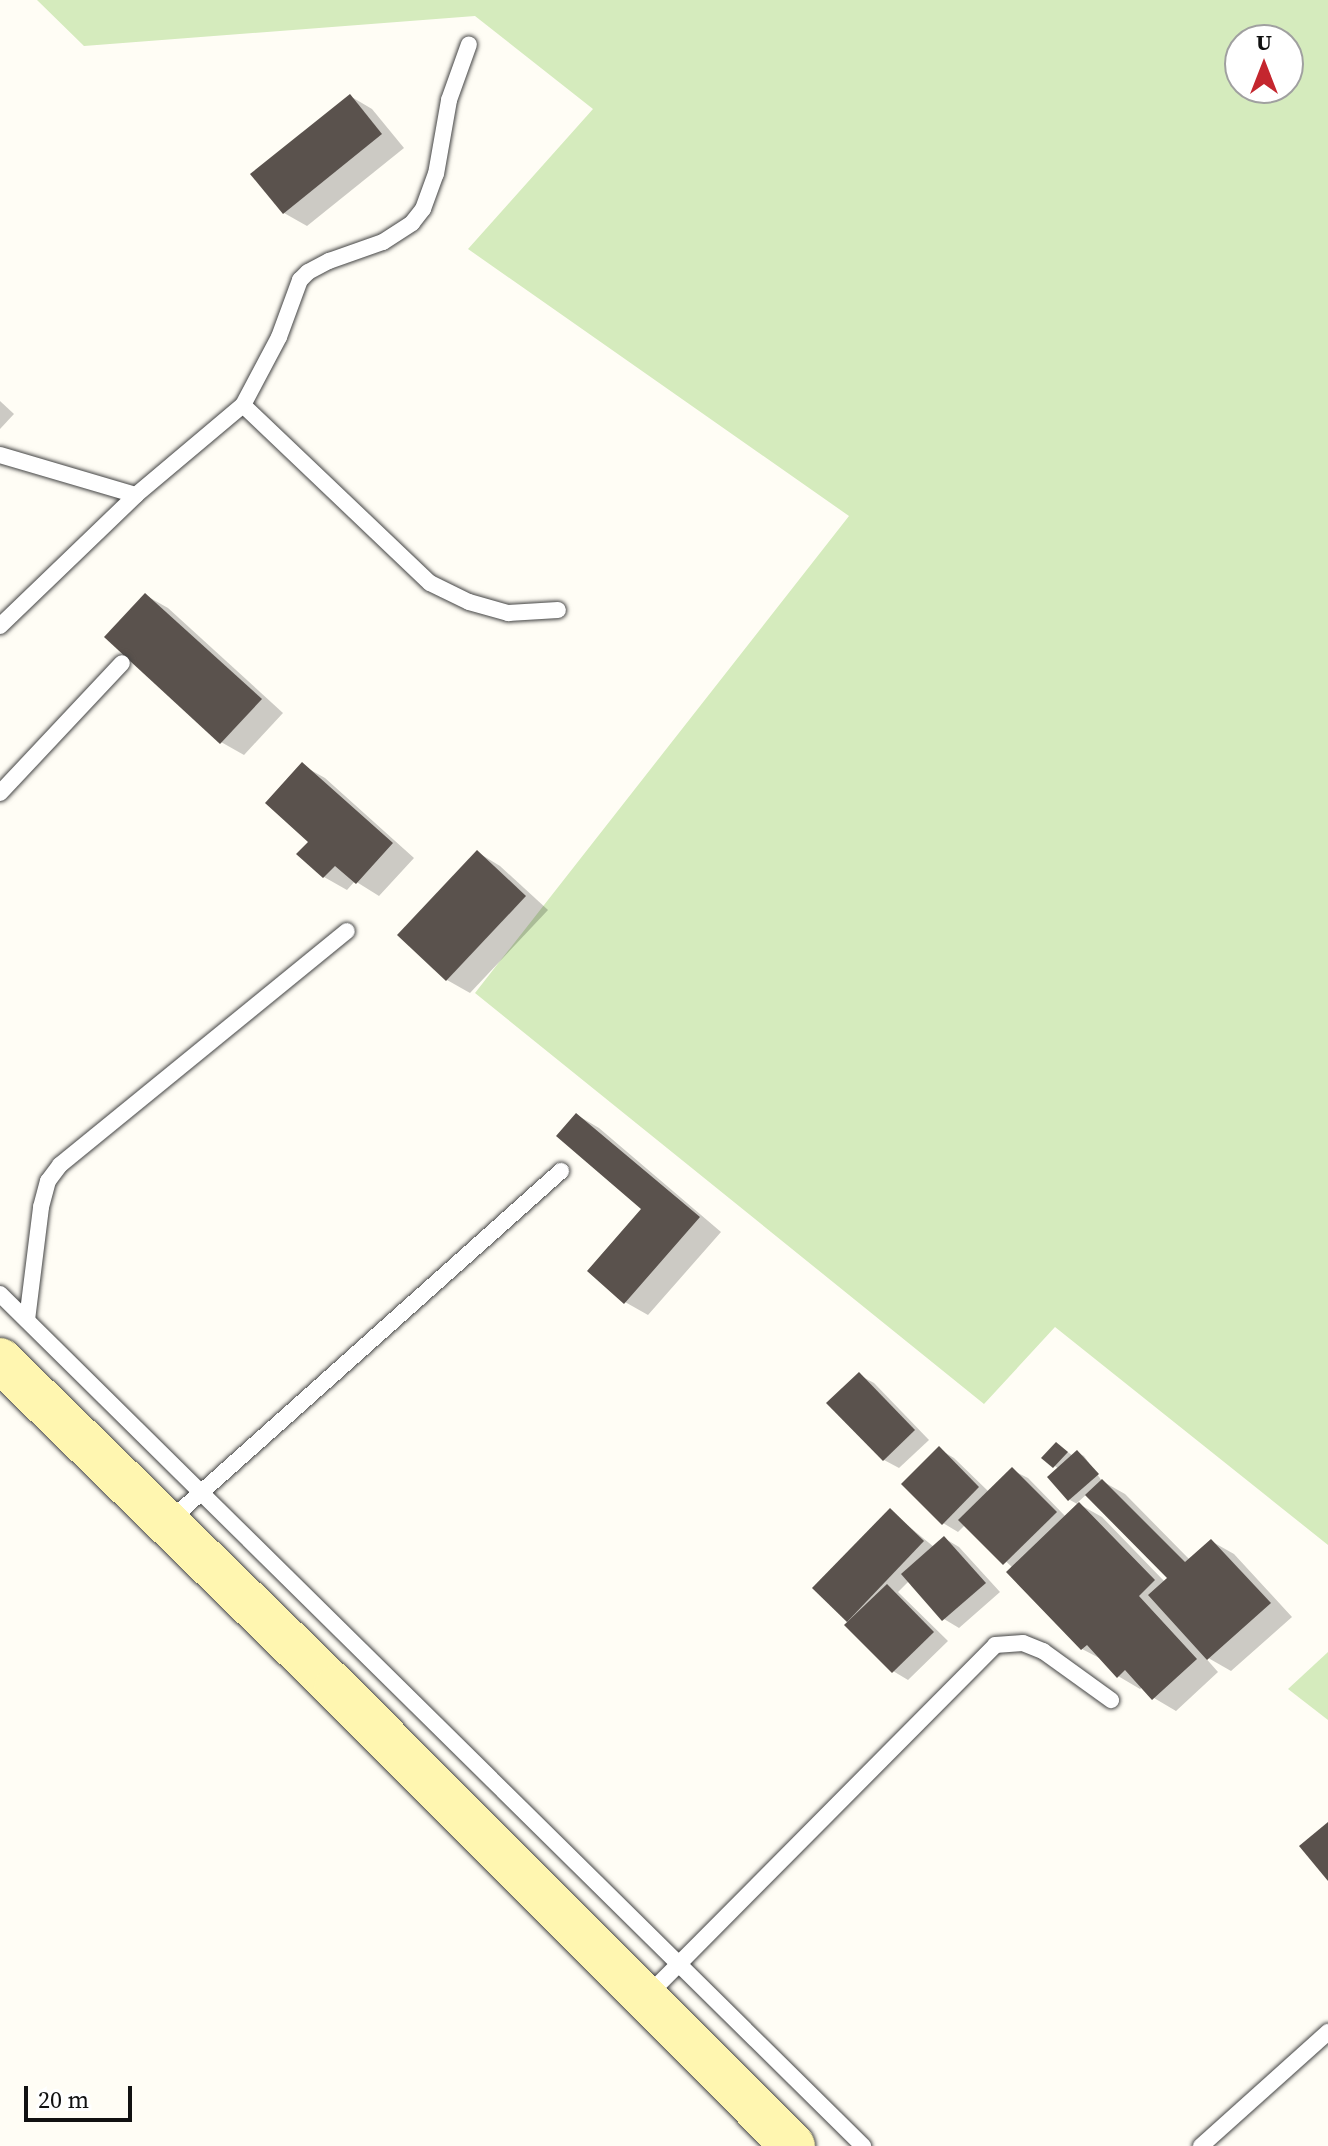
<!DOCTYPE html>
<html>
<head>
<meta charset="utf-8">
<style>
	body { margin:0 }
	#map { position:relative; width:1328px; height:2146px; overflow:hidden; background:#fffdf5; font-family:"Source Serif 4",serif }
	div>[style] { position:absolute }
	.green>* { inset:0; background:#d5ebbd }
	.shadow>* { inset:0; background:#0003 }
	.building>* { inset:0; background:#5a524d }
	.roads { filter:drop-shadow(0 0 2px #444) drop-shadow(0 0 2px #444) }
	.lane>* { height:16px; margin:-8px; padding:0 8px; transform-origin:8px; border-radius:8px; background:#fff }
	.secondary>* { height:44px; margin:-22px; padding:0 22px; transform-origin:22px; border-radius:22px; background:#fff6b0 }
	span { translate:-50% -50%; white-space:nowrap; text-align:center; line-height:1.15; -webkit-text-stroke:8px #fff; paint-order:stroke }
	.north { position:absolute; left:1224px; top:24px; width:80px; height:80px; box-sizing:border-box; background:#fff; border:2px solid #a0a0a0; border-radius:50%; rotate:0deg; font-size:22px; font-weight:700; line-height:32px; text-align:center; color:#111 }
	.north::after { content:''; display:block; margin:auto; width:28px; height:36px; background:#c4262e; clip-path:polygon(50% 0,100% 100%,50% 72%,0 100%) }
	.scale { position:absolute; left:24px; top:2086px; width:108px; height:36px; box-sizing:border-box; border:4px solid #111; border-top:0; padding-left:10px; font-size:24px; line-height:28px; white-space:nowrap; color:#111; -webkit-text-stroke:6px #fff; paint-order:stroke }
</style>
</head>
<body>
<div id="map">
	<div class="green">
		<div style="clip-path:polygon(evenodd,37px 0,1328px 0,1328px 1545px,1055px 1327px,984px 1404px,475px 993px,849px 516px,468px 249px,593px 109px,475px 16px,84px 46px,37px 0,1288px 40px,1288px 88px,1240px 88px,1240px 40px,1288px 40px)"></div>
		<div style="clip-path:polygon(1328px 1652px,1328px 1720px,1288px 1689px)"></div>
	</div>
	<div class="shadow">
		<div style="clip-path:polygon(350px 96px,372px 109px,404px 148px,307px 226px,284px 213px)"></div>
		<div style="clip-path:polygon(0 401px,14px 414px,0 429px)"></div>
		<div style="clip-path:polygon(145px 595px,168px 608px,283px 713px,244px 755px,221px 742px)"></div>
		<div style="clip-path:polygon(302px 765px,325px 778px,414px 858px,379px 896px,355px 881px,347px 890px,324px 877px,311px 842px)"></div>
		<div style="clip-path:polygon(477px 852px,500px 866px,548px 910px,470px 993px,447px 980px,400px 935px)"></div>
		<div style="clip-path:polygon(577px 1115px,599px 1128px,721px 1232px,648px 1315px,625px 1302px,644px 1209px)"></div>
		<div style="clip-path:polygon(859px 1375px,874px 1383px,929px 1440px,899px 1468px,884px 1460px)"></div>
		<div style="clip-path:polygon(evenodd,1057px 1444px,1073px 1456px,1077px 1452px,1084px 1456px,1102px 1481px,1125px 1494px,1190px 1560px,1211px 1541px,1234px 1554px,1292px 1617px,1231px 1671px,1203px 1655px,1218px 1672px,1176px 1711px,1154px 1698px,1143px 1687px,1140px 1689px,1118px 1676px,1105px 1661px,1082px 1649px,1013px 1568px,966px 1524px,958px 1532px,943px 1523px,939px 1449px,954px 1458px,989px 1492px,1012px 1470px,1028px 1478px,1066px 1517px,1079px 1505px,1070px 1500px,1059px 1469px,1044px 1458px,1057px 1444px,1087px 1494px,1170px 1578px,1165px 1582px,1102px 1517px,1077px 1503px,1087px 1494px)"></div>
		<div style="clip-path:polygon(890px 1511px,934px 1547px,944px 1538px,959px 1547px,1000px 1592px,959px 1628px,944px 1619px,909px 1581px,898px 1592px,948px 1641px,908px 1680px,893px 1671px,815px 1588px)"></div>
	</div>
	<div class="building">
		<div style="clip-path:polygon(350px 94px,382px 134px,283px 214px,250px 174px)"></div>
		<div style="clip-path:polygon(145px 593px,262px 699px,220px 744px,104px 637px)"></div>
		<div style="clip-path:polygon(302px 762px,393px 843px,356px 884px,335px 866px,323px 878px,296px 854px,308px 842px,265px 803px)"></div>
		<div style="clip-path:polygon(477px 850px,526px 896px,446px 981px,397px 935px)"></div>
		<div style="clip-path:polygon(576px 1113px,700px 1217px,624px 1304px,587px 1271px,641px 1209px,556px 1136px)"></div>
		<div style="clip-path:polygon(859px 1372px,915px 1430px,883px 1461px,826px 1403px)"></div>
		<div style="clip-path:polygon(1056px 1442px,1068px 1452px,1053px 1468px,1041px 1458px)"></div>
		<div style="clip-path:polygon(939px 1446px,979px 1487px,942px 1525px,901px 1484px)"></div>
		<div style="clip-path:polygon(1077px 1450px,1099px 1474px,1068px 1501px,1047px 1477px)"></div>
		<div style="clip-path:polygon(1012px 1467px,1057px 1512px,1003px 1565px,958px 1520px)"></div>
		<div style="clip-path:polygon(1102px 1479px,1185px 1562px,1211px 1539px,1271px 1603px,1207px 1660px,1148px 1595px,1167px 1578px,1085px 1495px)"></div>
		<div style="clip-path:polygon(1079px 1502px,1155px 1580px,1139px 1596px,1197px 1659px,1152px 1700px,1125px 1670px,1117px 1678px,1087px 1645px,1081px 1650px,1006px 1572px)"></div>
		<div style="clip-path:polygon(890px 1508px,924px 1541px,847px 1622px,812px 1588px)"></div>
		<div style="clip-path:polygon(944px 1536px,986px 1583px,942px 1621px,901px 1574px)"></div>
		<div style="clip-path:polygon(887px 1584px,934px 1632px,892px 1673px,844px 1625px)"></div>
		<div style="clip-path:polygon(1328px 1822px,1328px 1881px,1299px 1846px)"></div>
	</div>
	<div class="roads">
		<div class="lane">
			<div style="left:243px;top:405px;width:258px;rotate:43.6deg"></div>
			<div style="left:430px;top:583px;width:43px;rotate:26deg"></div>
			<div style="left:469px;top:602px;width:41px;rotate:15.8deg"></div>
			<div style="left:508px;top:613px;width:50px;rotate:-3.4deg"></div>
			<div style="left:0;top:455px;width:142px;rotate:16.4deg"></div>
			<div style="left:0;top:626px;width:189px;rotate:-43.9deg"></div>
			<div style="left:136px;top:495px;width:140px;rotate:-40.1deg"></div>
			<div style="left:243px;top:405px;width:77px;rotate:-62.1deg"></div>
			<div style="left:279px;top:337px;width:61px;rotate:-69.8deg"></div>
			<div style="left:300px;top:280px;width:11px;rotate:-45deg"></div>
			<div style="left:308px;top:272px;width:24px;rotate:-28deg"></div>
			<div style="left:329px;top:261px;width:57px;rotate:-19.4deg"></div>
			<div style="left:383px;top:242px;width:35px;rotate:-33deg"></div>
			<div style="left:412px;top:223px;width:18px;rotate:-52deg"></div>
			<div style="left:423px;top:209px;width:37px;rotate:-70deg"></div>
			<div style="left:436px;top:174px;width:75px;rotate:-80deg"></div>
			<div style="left:449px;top:100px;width:59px;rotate:-70.3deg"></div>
			<div style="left:0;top:793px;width:178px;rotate:-46.8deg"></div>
			<div style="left:0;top:1294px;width:1213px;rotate:44.63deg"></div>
			<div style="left:27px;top:1320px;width:114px;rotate:-82.9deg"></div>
			<div style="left:41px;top:1207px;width:27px;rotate:-75deg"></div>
			<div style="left:48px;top:1181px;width:20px;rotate:-53deg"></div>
			<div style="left:60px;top:1165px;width:370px;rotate:-39.2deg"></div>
			<div style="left:168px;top:1522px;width:527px;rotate:-41.77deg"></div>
			<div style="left:645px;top:1998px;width:497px;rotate:-45.2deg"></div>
			<div style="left:995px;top:1645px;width:28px;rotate:-4deg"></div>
			<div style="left:1023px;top:1643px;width:22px;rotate:22deg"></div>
			<div style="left:1043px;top:1651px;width:84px;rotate:35.8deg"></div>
			<div style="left:1201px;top:2146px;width:171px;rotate:-41.9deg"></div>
		</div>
		<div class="secondary">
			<div style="left:0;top:1360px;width:470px;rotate:44.3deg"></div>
			<div style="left:336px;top:1688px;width:647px;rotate:45.06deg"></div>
		</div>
	</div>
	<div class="north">U</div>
	<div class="scale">20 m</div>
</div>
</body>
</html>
